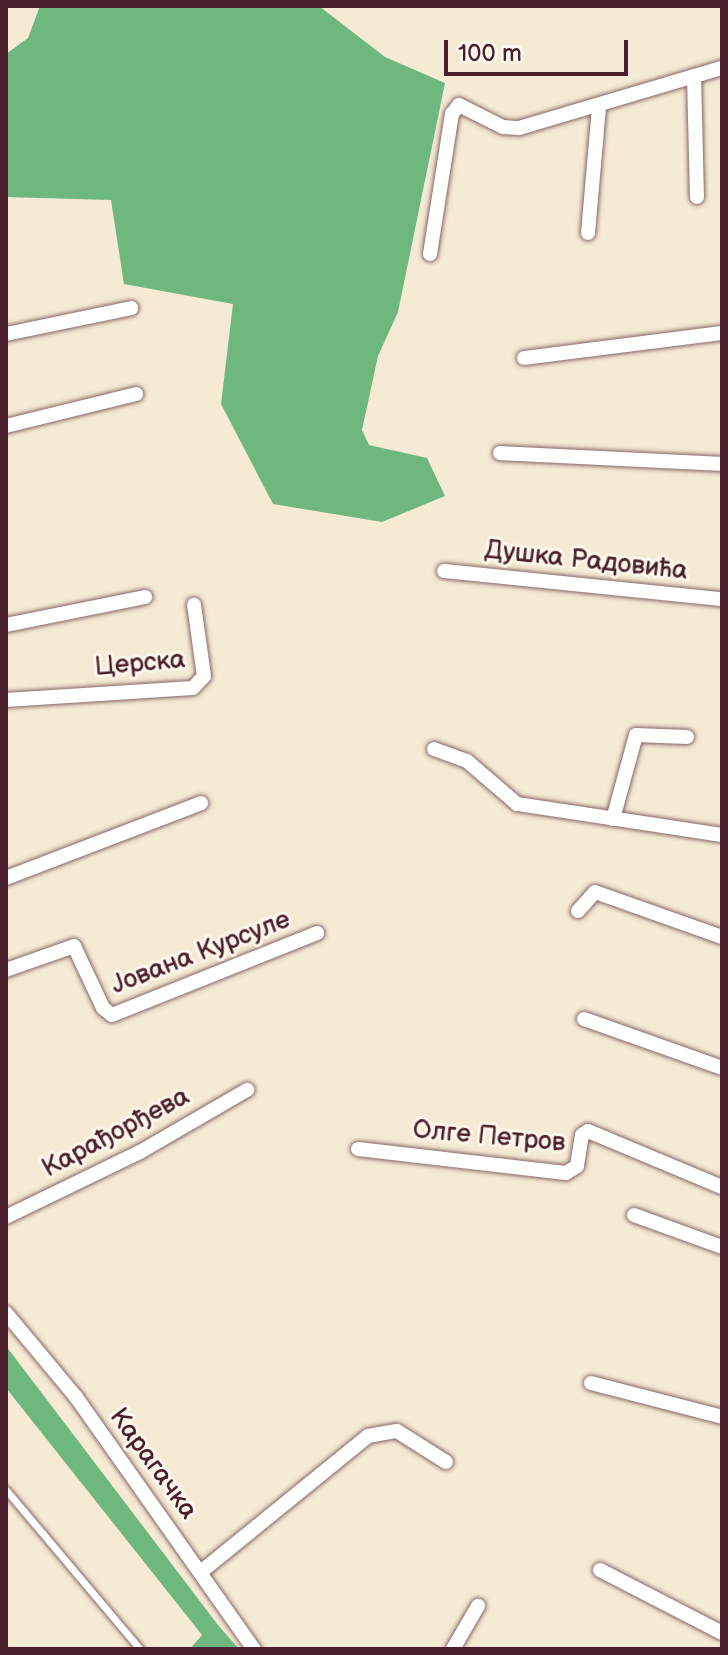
<!DOCTYPE html>
<html>
<head>
<meta charset="utf-8">
<style>
	body { margin:0 }
	#map { position:relative; width:728px; height:1655px; overflow:hidden; background:#f5ead4; font-family:"Balsamiq Sans",sans-serif }
	div>[style] { position:absolute }
	.forest>* { inset:0; background:#6eb87f }
	.roads { filter:drop-shadow(0 0 2px #866666) drop-shadow(0 0 2px #866666) }
	.service>* { height:7px; margin:-3.5px; padding:0 3.5px; transform-origin:3.5px; border-radius:3.5px; background:#fff }
	.minor>* { height:14px; margin:-7px; padding:0 7px; transform-origin:7px; border-radius:7px; background:#fff }
	span { translate:-50% -50%; white-space:nowrap; text-align:center; line-height:1.15; -webkit-text-stroke:6px #fbf7ec; paint-order:stroke }
	.street-label { font-size:26px; color:#4a1f2b }
	.frame { position:absolute; inset:0; border:8px solid #4a1f2b; pointer-events:none }
	.scale { position:absolute; left:444px; top:40px; width:184px; height:36px; box-sizing:border-box; border:4px solid #4a1f2b; border-top:0; padding-left:10px; font-size:24px; line-height:28px; white-space:nowrap; color:#4a1f2b; -webkit-text-stroke:6px #fbf7ec; paint-order:stroke }
</style>
</head>
<body>
<div id="map">
	<div class="forest">
		<div style="clip-path:polygon(40px 6px,319px 6px,385px 57px,445px 83px,398px 312px,378px 356px,362px 430px,369px 445px,427px 458px,445px 496px,382px 522px,273px 504px,221px 404px,233px 304px,124px 284px,111px 200px,6px 197px,6px 54px,28px 38px)"></div>
		<div style="clip-path:polygon(6px 1346px,218px 1625px,239px 1649px,190px 1649px,202px 1635px,6px 1388px)"></div>
	</div>
	<div class="roads">
		<div class="service">
			<div style="left:6px;top:1490px;width:208px;rotate:49.9deg"></div>
		</div>
		<div class="minor">
			<div style="left:694px;top:76px;width:121px;rotate:88.6deg"></div>
			<div style="left:588px;top:233px;width:126px;rotate:-85deg"></div>
			<div style="left:430px;top:254px;width:142px;rotate:-81.1deg"></div>
			<div style="left:452px;top:114px;width:11px;rotate:-52deg"></div>
			<div style="left:459px;top:105px;width:49px;rotate:26.6deg"></div>
			<div style="left:503px;top:127px;width:16px;rotate:4deg"></div>
			<div style="left:519px;top:128px;width:212px;rotate:-16.5deg"></div>
			<div style="left:6px;top:334px;width:128px;rotate:-11.7deg"></div>
			<div style="left:524px;top:358px;width:200px;rotate:-7.2deg"></div>
			<div style="left:6px;top:426px;width:134px;rotate:-13.8deg"></div>
			<div style="left:500px;top:453px;width:222px;rotate:2.8deg"></div>
			<div style="left:444px;top:571px;width:279px;rotate:5.8deg"></div>
			<div style="left:6px;top:625px;width:142px;rotate:-11.4deg"></div>
			<div style="left:6px;top:700px;width:187px;rotate:-3.7deg"></div>
			<div style="left:193px;top:688px;width:16px;rotate:-47deg"></div>
			<div style="left:204px;top:676px;width:72px;rotate:-98deg"></div>
			<div style="left:434px;top:749px;width:35px;rotate:20deg"></div>
			<div style="left:467px;top:761px;width:66px;rotate:40.7deg"></div>
			<div style="left:517px;top:804px;width:207px;rotate:8.6deg"></div>
			<div style="left:613px;top:819px;width:87px;rotate:-74.7deg"></div>
			<div style="left:636px;top:735px;width:51px;rotate:2.2deg"></div>
			<div style="left:6px;top:878px;width:209px;rotate:-21deg"></div>
			<div style="left:578px;top:911px;width:25px;rotate:-48deg"></div>
			<div style="left:595px;top:892px;width:135px;rotate:19.5deg"></div>
			<div style="left:6px;top:970px;width:72px;rotate:-19.4deg"></div>
			<div style="left:74px;top:946px;width:68px;rotate:64.9deg"></div>
			<div style="left:103px;top:1008px;width:11px;rotate:38deg"></div>
			<div style="left:112px;top:1015px;width:221px;rotate:-21.8deg"></div>
			<div style="left:584px;top:1019px;width:146px;rotate:19.5deg"></div>
			<div style="left:358px;top:1149px;width:209px;rotate:6.6deg"></div>
			<div style="left:566px;top:1173px;width:13px;rotate:-32deg"></div>
			<div style="left:577px;top:1166px;width:31px;rotate:-81deg"></div>
			<div style="left:582px;top:1135px;width:7px;rotate:-34deg"></div>
			<div style="left:588px;top:1131px;width:145px;rotate:22.7deg"></div>
			<div style="left:634px;top:1215px;width:94px;rotate:20deg"></div>
			<div style="left:6px;top:1217px;width:149px;rotate:-25.9deg"></div>
			<div style="left:140px;top:1152px;width:124px;rotate:-30.1deg"></div>
			<div style="left:6px;top:1313px;width:109px;rotate:50.2deg"></div>
			<div style="left:76px;top:1397px;width:309px;rotate:54.8deg"></div>
			<div style="left:591px;top:1383px;width:135px;rotate:14.5deg"></div>
			<div style="left:600px;top:1570px;width:137px;rotate:27.3deg"></div>
			<div style="left:202px;top:1571px;width:214px;rotate:-39.1deg"></div>
			<div style="left:368px;top:1436px;width:29px;rotate:-10deg"></div>
			<div style="left:397px;top:1431px;width:58px;rotate:32.3deg"></div>
			<div style="left:453px;top:1649px;width:50px;rotate:-59.8deg"></div>
		</div>
	</div>
	<div class="street-label">
		<span style="left:586px;top:561px;rotate:6deg">Душка Радовића</span>
		<span style="left:140px;top:664px;rotate:-5deg">Церска</span>
		<span style="left:201px;top:953px;rotate:-21deg">Јована Курсуле</span>
		<span style="left:116px;top:1133px;rotate:-28deg">Карађорђева</span>
		<span style="left:489px;top:1137px;rotate:5deg">Олге Петров</span>
		<span style="left:153px;top:1464px;rotate:54deg">Карагачка</span>
	</div>
	<div class="frame"></div>
	<div class="scale">100 m</div>
</div>
</body>
</html>
